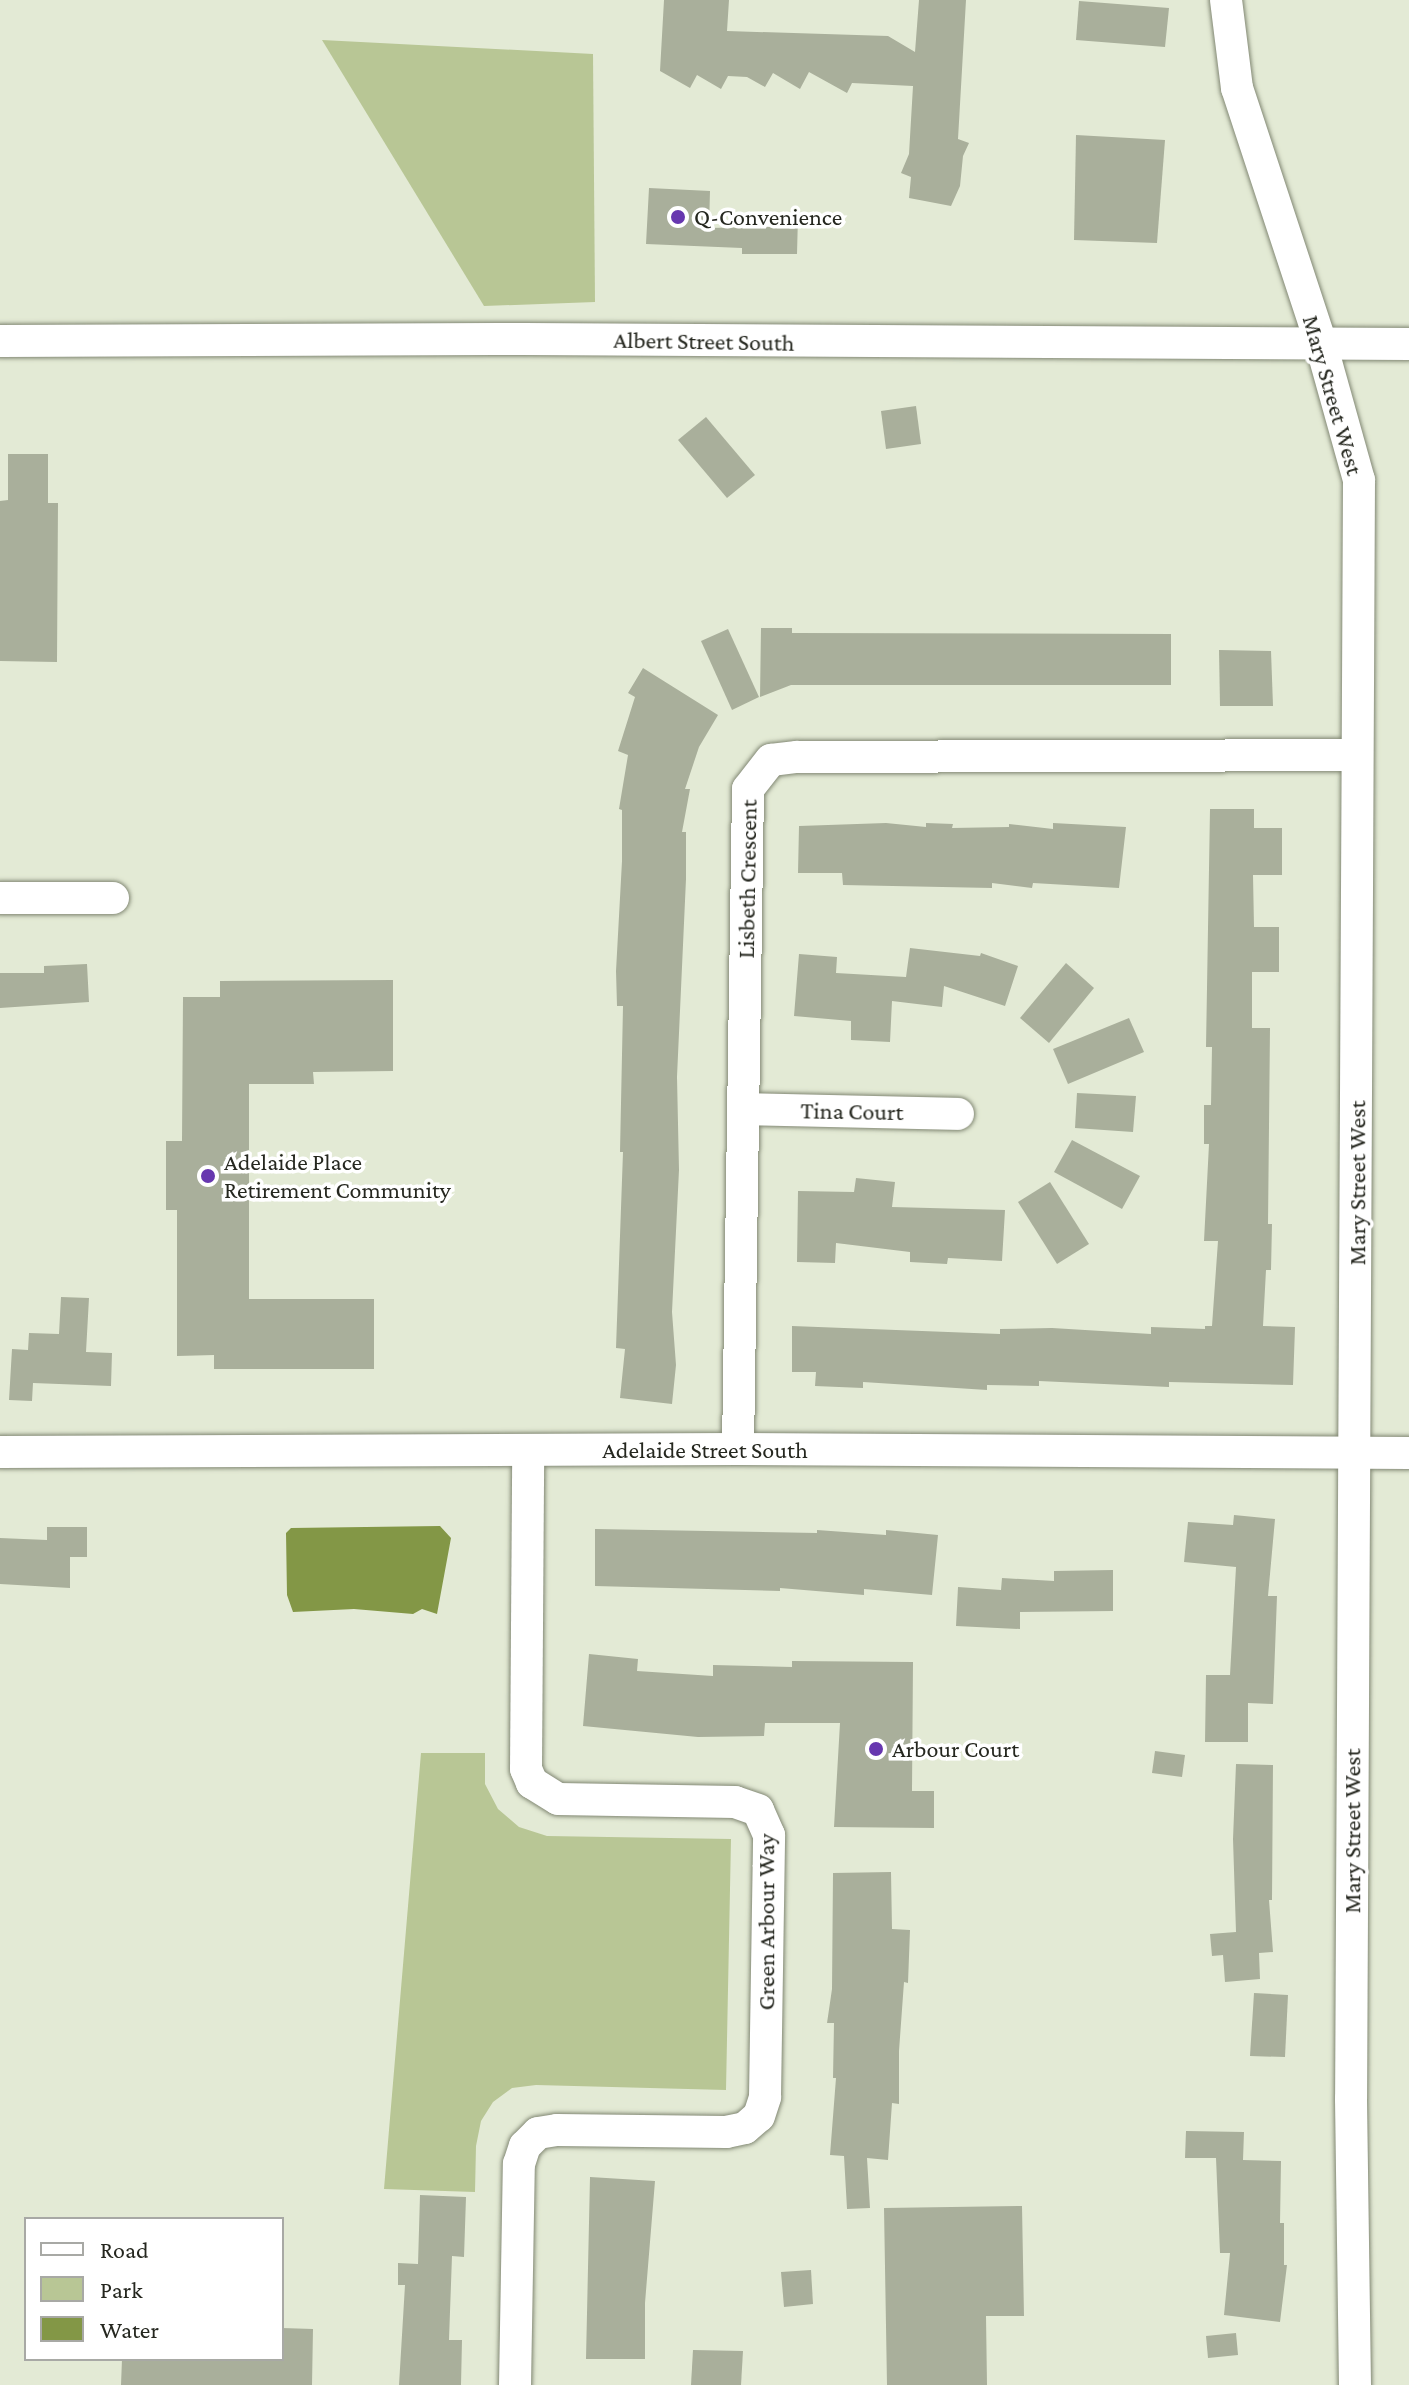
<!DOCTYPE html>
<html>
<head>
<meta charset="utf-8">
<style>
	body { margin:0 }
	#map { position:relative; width:1409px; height:2385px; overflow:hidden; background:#e3ead5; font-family:"Crimson Pro",serif }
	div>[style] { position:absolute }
	.green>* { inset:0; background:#b8c695 }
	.water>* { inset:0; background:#839746 }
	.building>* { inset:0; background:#a9af9b }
	.roads { filter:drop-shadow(0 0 2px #828874) drop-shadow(0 0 2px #828874) }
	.minor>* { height:32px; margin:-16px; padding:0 16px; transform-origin:16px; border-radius:16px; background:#fff }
	.dots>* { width:22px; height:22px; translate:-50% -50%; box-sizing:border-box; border:4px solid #fff; border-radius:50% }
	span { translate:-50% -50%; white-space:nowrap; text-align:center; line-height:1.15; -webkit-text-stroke:7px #fff; paint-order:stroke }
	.poi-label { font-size:24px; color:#25271f }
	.left { translate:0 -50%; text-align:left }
	.street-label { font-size:24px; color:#25271f }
	.legend { position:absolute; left:24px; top:2217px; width:260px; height:144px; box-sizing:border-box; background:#fff; border:2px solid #a8a9a5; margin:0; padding:10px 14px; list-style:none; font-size:24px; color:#25271f }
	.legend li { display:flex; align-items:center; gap:16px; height:40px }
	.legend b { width:40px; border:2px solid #a8a9a5 }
</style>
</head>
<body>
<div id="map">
	<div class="green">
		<div style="clip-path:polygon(322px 40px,593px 54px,595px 302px,484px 306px)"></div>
		<div style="clip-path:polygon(421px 1753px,485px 1753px,485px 1784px,498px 1809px,519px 1827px,547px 1836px,731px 1839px,726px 2090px,536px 2085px,512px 2088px,493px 2102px,481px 2121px,476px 2146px,475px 2192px,384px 2189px)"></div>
	</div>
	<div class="water">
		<div style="clip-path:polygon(440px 1526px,451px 1538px,437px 1614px,422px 1609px,413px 1614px,354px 1609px,293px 1612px,287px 1595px,286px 1533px,291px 1528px)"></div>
	</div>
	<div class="building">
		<div style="clip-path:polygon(664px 0,729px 0,727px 31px,888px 36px,915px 52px,919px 0,966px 0,958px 139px,969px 143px,963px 156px,960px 186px,951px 206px,909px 198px,911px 177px,901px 173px,909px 154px,913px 86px,852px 83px,847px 93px,809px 72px,800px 89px,773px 73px,765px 87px,747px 77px,728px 76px,721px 89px,697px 75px,690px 88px,660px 71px)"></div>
		<div style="clip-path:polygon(1079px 1px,1169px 8px,1165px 47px,1076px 40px)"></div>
		<div style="clip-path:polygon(1076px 135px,1165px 140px,1157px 243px,1074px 240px)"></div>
		<div style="clip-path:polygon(649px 188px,710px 191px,709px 228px,760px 227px,760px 216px,798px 216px,797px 254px,742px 254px,742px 248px,646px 244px)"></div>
		<div style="clip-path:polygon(916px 406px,921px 444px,886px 449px,881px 411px)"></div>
		<div style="clip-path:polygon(706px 417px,755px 475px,727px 498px,678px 440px)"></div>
		<div style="clip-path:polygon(8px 454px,48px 454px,48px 503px,58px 503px,57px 662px,0 661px,0 501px,8px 500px)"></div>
		<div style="clip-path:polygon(761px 628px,792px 628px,792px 633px,1171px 634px,1171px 685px,791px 685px,760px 697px)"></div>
		<div style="clip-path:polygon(728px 629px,759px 697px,732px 710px,701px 641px)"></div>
		<div style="clip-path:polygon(1219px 650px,1271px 651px,1273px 706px,1220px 706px)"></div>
		<div style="clip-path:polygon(643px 668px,718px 715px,699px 747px,685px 789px,690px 789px,682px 832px,686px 832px,686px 879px,677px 1077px,679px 1170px,672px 1312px,676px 1365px,672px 1404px,620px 1398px,625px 1349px,616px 1348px,623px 1152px,620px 1152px,623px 1006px,617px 1006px,616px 971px,622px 861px,622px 810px,619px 809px,628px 755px,618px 751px,635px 697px,628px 693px)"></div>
		<div style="clip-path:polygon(1210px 809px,1254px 809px,1254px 828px,1282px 828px,1282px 875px,1253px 875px,1254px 927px,1279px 927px,1279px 972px,1252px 972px,1252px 1028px,1270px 1028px,1268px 1224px,1272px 1224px,1271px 1270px,1266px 1270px,1263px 1326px,1295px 1327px,1293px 1385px,1169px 1382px,1169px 1387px,1039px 1381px,1039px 1386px,987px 1385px,987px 1390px,863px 1382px,863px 1388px,815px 1386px,816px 1372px,792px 1372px,792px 1326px,1000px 1334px,1000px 1329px,1052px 1328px,1151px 1334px,1151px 1327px,1205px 1329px,1205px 1326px,1212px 1326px,1218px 1241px,1204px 1241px,1209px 1144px,1204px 1144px,1204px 1105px,1211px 1105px,1212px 1047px,1206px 1047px)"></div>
		<div style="clip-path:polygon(886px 823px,926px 827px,926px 823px,953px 824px,952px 828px,1009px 827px,1009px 824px,1053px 829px,1053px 823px,1126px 827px,1119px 888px,1033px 883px,1032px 888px,992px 883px,992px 888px,843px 885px,842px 873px,798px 873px,799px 826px)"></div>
		<div style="clip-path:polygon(910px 948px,980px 956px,981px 953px,1018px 966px,1005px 1006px,944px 986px,942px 1007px,892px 1001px,890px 1042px,851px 1040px,851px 1021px,794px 1016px,799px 954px,837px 957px,836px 973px,906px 977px)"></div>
		<div style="clip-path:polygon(1066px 963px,1094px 988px,1049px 1043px,1020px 1018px)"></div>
		<div style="clip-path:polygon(87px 964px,89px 1002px,0 1008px,0 973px,44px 973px,44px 966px)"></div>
		<div style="clip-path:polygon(393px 980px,393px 1071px,313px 1072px,314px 1084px,249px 1084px,249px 1299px,374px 1299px,374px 1369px,214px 1369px,214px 1355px,177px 1356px,177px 1210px,166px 1210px,166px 1141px,182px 1141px,183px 997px,220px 997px,220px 981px)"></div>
		<div style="clip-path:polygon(1129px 1018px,1144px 1052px,1068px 1084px,1053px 1049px)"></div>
		<div style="clip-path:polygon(1077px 1093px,1136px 1096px,1133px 1132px,1075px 1128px)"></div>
		<div style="clip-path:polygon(1072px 1140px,1140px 1176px,1122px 1209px,1054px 1172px)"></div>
		<div style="clip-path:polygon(856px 1178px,895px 1182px,892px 1207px,1005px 1210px,1002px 1261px,948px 1258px,947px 1264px,910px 1262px,910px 1252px,836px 1243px,835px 1263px,797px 1262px,798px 1191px,854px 1192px)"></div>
		<div style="clip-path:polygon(1050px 1182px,1089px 1244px,1057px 1264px,1018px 1202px)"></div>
		<div style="clip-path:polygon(61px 1297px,89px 1298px,86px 1352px,112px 1353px,111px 1386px,33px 1383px,32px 1401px,9px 1400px,12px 1349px,28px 1350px,29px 1333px,59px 1334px)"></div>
		<div style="clip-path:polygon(1234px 1515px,1275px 1519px,1268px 1596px,1277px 1596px,1273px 1704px,1248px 1703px,1248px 1742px,1205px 1742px,1206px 1675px,1230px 1675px,1236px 1567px,1184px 1562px,1188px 1522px,1233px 1525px)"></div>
		<div style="clip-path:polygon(47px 1527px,87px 1527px,87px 1557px,70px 1557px,70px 1588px,0 1584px,0 1538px,47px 1540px)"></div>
		<div style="clip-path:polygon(595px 1529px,817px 1533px,817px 1530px,886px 1535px,886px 1530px,938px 1535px,932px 1595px,864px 1589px,864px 1595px,780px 1588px,780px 1591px,595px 1586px)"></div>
		<div style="clip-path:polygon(1113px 1570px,1113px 1611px,1020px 1612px,1020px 1629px,956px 1626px,958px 1587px,1001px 1590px,1002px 1578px,1054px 1581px,1054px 1571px)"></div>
		<div style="clip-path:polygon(589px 1654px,638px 1659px,637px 1671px,713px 1676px,713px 1665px,792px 1667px,792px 1661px,913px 1662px,912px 1791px,934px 1791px,934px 1828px,834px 1827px,840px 1723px,765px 1723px,764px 1736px,698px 1737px,583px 1726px)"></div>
		<div style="clip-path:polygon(1155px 1751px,1185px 1755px,1182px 1777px,1152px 1773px)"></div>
		<div style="clip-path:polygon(1236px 1764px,1273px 1765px,1272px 1900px,1269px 1900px,1273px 1952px,1259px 1953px,1260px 1979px,1225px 1982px,1223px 1955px,1212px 1956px,1210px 1934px,1236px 1932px,1233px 1839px)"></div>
		<div style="clip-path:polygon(891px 1872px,892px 1929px,910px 1930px,908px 1983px,904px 1982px,899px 2051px,899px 2104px,892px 2103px,888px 2160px,867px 2158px,870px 2208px,847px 2209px,844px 2156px,830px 2155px,836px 2078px,833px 2078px,834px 2023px,827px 2023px,832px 1989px,833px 1873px)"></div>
		<div style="clip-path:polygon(1254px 1993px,1288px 1995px,1285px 2057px,1250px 2056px)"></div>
		<div style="clip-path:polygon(1186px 2131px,1244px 2132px,1243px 2160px,1281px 2161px,1280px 2223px,1284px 2223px,1284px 2265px,1287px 2265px,1280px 2322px,1224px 2315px,1230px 2253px,1220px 2253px,1216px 2158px,1185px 2158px)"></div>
		<div style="clip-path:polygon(590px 2177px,655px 2181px,645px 2303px,645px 2359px,586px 2359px)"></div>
		<div style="clip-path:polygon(420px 2195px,466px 2197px,464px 2257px,452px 2256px,449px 2340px,462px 2340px,461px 2385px,399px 2385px,405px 2285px,398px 2285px,398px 2263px,418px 2264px)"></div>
		<div style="clip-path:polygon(1022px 2206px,1024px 2316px,986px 2316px,987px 2385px,887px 2385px,884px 2208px)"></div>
		<div style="clip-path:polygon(811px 2270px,813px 2304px,784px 2307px,781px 2272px)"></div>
		<div style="clip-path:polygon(282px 2328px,313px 2329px,312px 2385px,121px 2385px,122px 2359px,282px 2359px)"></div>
		<div style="clip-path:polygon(1236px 2333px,1238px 2355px,1208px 2358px,1206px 2336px)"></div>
		<div style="clip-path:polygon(693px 2350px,743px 2351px,741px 2385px,691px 2385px)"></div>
	</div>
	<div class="roads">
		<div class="minor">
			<div style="left:1226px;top:0;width:89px;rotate:82.9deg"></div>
			<div style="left:1237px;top:88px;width:269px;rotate:71.8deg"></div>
			<div style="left:1321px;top:344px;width:141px;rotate:74.4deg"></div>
			<div style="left:1359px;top:480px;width:1619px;rotate:90.28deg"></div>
			<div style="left:1351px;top:2099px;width:286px;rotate:89.2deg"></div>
			<div style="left:0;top:341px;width:524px;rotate:-0.22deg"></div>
			<div style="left:524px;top:339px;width:885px;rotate:0.32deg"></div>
			<div style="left:0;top:898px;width:113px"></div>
			<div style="left:745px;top:1109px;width:213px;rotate:1.3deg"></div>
			<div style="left:738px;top:1449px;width:660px;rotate:-89.13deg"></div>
			<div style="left:748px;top:789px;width:37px;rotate:-52deg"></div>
			<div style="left:771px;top:760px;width:26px;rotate:-7deg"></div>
			<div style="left:797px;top:757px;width:560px;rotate:-0.2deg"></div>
			<div style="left:0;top:1452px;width:738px;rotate:-0.23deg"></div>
			<div style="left:738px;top:1449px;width:671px;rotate:0.34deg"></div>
			<div style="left:515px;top:2385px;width:221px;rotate:-89deg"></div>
			<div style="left:519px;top:2164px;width:19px;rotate:-72deg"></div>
			<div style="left:525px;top:2146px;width:18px;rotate:-45deg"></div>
			<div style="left:538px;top:2133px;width:19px;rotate:-9deg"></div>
			<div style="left:557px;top:2130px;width:169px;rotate:0.7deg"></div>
			<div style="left:726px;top:2132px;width:19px;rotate:-12deg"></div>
			<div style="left:745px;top:2128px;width:18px;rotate:-41deg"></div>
			<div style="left:759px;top:2116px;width:20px;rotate:-72deg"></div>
			<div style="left:765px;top:2097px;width:262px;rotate:-89.1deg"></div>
			<div style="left:769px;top:1835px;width:27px;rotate:-114deg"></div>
			<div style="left:758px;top:1810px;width:24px;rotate:-161deg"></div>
			<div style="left:735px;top:1802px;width:177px;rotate:-179deg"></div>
			<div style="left:558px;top:1799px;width:31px;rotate:-148deg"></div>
			<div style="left:532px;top:1783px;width:15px;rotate:-113deg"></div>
			<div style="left:526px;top:1769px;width:317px;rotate:-89.6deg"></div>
		</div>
	</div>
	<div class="dots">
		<div style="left:678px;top:217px;background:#6737af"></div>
		<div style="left:208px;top:1176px;background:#6737af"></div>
		<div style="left:876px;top:1749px;background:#6737af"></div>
	</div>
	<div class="poi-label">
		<span class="left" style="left:694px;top:217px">Q-Convenience</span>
		<span class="left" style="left:224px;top:1176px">Adelaide Place<br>Retirement Community</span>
		<span class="left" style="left:892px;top:1749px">Arbour Court</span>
	</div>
	<div class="street-label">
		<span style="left:704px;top:341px;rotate:1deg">Albert Street South</span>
		<span style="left:1333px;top:395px;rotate:74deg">Mary Street West</span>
		<span style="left:747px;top:879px;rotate:-89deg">Lisbeth Crescent</span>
		<span style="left:852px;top:1111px;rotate:1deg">Tina Court</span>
		<span style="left:1357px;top:1183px;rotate:-90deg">Mary Street West</span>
		<span style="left:705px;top:1450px">Adelaide Street South</span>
		<span style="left:1352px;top:1831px;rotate:-90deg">Mary Street West</span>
		<span style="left:766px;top:1922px;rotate:-90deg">Green Arbour Way</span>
	</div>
	<ul class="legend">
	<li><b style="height:10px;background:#fff"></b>Road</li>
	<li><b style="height:22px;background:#b8c695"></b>Park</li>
	<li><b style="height:22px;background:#839746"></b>Water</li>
	</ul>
</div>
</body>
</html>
